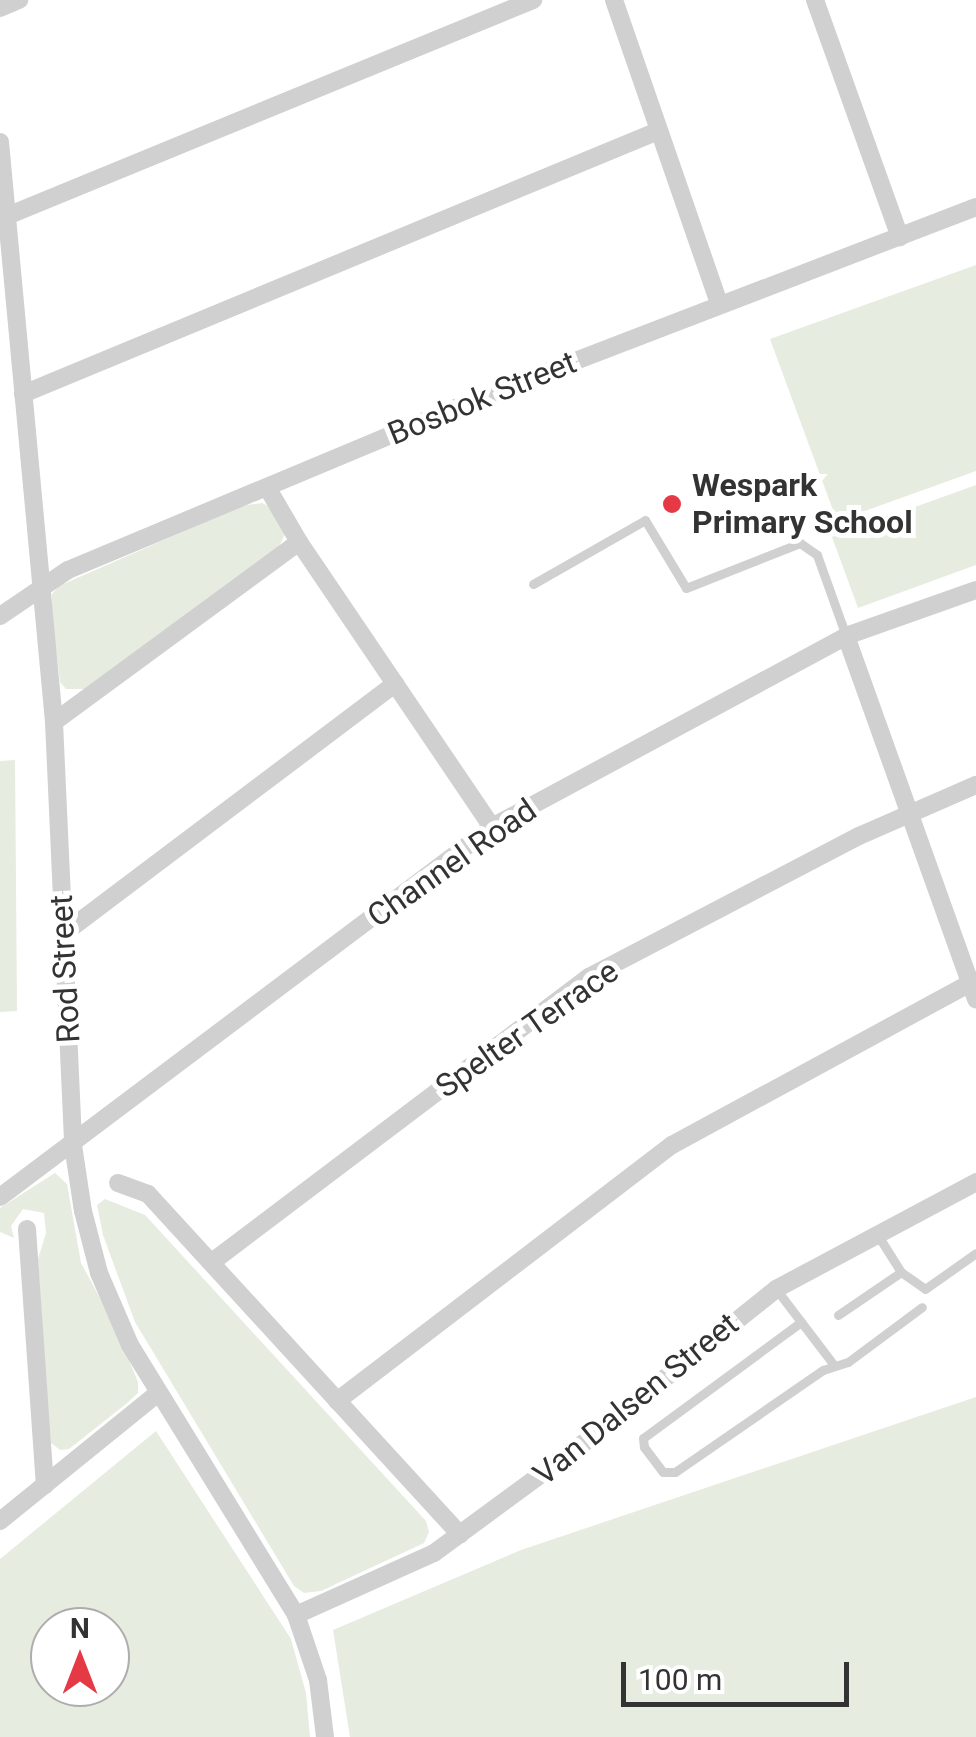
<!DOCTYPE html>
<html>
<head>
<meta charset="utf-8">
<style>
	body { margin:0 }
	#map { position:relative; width:976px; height:1737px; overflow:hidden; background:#fff; font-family:Roboto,sans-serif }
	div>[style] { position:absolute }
	.green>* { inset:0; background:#e6ecdf }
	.lane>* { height:9px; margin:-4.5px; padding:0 4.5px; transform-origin:4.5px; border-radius:4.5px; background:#d0d0d0 }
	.street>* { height:18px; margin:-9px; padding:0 9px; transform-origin:9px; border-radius:9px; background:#d0d0d0 }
	.dots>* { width:28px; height:28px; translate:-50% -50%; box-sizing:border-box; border:5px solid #fff; border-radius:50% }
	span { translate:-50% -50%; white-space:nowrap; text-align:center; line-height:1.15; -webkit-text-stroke:10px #fff; paint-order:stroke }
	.street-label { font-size:32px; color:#333 }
	.poi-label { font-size:32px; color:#333; font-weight:700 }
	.left { translate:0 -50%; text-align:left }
	.north { position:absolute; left:30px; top:1607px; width:100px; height:100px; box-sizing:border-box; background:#fff; border:2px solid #adadad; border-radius:50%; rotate:0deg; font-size:28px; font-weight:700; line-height:40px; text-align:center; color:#333 }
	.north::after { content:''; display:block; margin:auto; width:35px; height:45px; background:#e63946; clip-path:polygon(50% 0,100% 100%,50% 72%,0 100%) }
	.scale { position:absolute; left:621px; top:1662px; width:228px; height:45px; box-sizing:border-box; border:5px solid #333; border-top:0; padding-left:12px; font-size:30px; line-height:35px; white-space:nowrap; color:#333; -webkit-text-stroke:8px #fff; paint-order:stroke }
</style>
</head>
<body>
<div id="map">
	<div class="green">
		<div style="clip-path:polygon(976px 265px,976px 471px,837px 521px,770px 339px)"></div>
		<div style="clip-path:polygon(976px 485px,976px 565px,858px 608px,832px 537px)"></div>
		<div style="clip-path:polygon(262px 503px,276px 510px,285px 534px,276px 553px,93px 689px,66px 689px,60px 682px,51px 607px,52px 594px,59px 586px,241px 506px)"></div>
		<div style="clip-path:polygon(15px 760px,17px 1011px,0 1012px,0 761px)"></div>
		<div style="clip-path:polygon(55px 1173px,67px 1184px,81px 1263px,115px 1326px,138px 1382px,138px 1393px,126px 1404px,69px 1449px,60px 1450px,51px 1443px,46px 1385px,38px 1259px,46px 1233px,44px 1213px,23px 1209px,11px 1226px,14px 1238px,0 1232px,0 1208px)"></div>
		<div style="clip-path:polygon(105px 1199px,145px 1215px,426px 1521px,429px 1532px,424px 1543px,321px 1591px,304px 1593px,294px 1586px,135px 1322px,103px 1235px,97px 1205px)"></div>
		<div style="clip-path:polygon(976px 1397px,976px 1737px,350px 1737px,333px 1630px,521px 1550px)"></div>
		<div style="clip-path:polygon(evenodd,156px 1431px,291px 1639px,306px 1693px,310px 1737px,0 1737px,0 1559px,156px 1431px,110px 1627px,110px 1687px,50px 1687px,50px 1627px,110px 1627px)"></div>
	</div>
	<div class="lane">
		<div style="left:533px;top:584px;width:129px;rotate:-29.7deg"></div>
		<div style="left:645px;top:520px;width:79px;rotate:58.9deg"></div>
		<div style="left:686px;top:588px;width:123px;rotate:-21.5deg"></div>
		<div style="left:800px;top:543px;width:21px;rotate:35deg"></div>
		<div style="left:817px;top:555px;width:86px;rotate:70.3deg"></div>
		<div style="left:877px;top:1234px;width:45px;rotate:57.7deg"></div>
		<div style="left:901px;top:1272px;width:29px;rotate:35deg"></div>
		<div style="left:925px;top:1289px;width:62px;rotate:-35.2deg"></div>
		<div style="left:776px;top:1289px;width:96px;rotate:52.7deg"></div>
		<div style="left:838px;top:1315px;width:76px;rotate:-34.3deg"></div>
		<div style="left:801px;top:1322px;width:196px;rotate:143.7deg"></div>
		<div style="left:643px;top:1438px;width:9px;rotate:84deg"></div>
		<div style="left:644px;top:1447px;width:31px;rotate:53deg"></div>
		<div style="left:663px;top:1472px;width:12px"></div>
		<div style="left:675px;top:1472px;width:180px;rotate:-34.6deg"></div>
		<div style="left:823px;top:1370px;width:26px;rotate:-18deg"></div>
		<div style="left:848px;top:1362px;width:92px;rotate:-36.6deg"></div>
	</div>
	<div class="street">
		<div style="left:614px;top:0;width:321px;rotate:70.9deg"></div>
		<div style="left:815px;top:0;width:252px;rotate:70.3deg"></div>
		<div style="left:0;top:8px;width:21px;rotate:-23deg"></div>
		<div style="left:0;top:142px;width:583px;rotate:84.68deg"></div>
		<div style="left:54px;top:722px;width:423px;rotate:87.4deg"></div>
		<div style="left:73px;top:1145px;width:67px;rotate:81.4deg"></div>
		<div style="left:83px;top:1211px;width:64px;rotate:75.5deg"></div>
		<div style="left:99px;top:1273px;width:78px;rotate:66.7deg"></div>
		<div style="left:130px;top:1345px;width:317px;rotate:58.4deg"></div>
		<div style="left:296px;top:1615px;width:69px;rotate:71.3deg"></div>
		<div style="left:318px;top:1680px;width:57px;rotate:83deg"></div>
		<div style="left:7px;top:216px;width:569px;rotate:-22.33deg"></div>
		<div style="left:23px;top:394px;width:687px;rotate:-22.5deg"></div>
		<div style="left:267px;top:487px;width:64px;rotate:59.8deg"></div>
		<div style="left:299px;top:542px;width:344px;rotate:55.9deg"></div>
		<div style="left:0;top:616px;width:82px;rotate:-34.1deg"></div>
		<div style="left:68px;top:570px;width:440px;rotate:-22.7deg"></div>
		<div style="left:474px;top:400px;width:538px;rotate:-21.03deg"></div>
		<div style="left:846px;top:636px;width:386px;rotate:70.3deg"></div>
		<div style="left:54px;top:722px;width:304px;rotate:-36.3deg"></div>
		<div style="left:63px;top:934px;width:416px;rotate:-37deg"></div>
		<div style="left:118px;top:1183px;width:32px;rotate:20deg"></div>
		<div style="left:148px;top:1194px;width:462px;rotate:47.5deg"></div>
		<div style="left:0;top:1197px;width:616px;rotate:-36.94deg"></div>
		<div style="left:492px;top:827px;width:402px;rotate:-28.3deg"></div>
		<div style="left:846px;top:636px;width:138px;rotate:-19.5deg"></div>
		<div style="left:27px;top:1229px;width:257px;rotate:86deg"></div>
		<div style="left:212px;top:1262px;width:473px;rotate:-37.1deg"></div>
		<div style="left:589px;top:977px;width:305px;rotate:-27.6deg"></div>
		<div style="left:859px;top:836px;width:128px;rotate:-23.6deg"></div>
		<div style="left:337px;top:1401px;width:422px;rotate:-37.4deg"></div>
		<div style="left:672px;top:1145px;width:346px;rotate:-28.5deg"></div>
		<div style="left:0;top:1521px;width:203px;rotate:-39deg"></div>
		<div style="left:296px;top:1615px;width:151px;rotate:-24.2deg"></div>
		<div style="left:434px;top:1553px;width:192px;rotate:-36.3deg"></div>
		<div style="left:589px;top:1439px;width:240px;rotate:-38.7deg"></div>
		<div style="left:776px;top:1289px;width:227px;rotate:-28.1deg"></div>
	</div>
	<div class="dots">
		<div style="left:672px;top:504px;background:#e63946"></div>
	</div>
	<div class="street-label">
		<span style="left:482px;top:398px;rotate:-22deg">Bosbok Street</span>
		<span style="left:452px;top:863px;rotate:-35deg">Channel Road</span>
		<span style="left:65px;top:969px;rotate:-93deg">Rod Street</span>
		<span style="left:527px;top:1029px;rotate:-35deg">Spelter Terrace</span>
		<span style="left:636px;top:1399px;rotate:-39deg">Van Dalsen Street</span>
	</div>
	<div class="poi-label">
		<span class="left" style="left:692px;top:504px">Wespark<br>Primary School</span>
	</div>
	<div class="north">N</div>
	<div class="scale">100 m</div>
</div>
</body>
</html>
